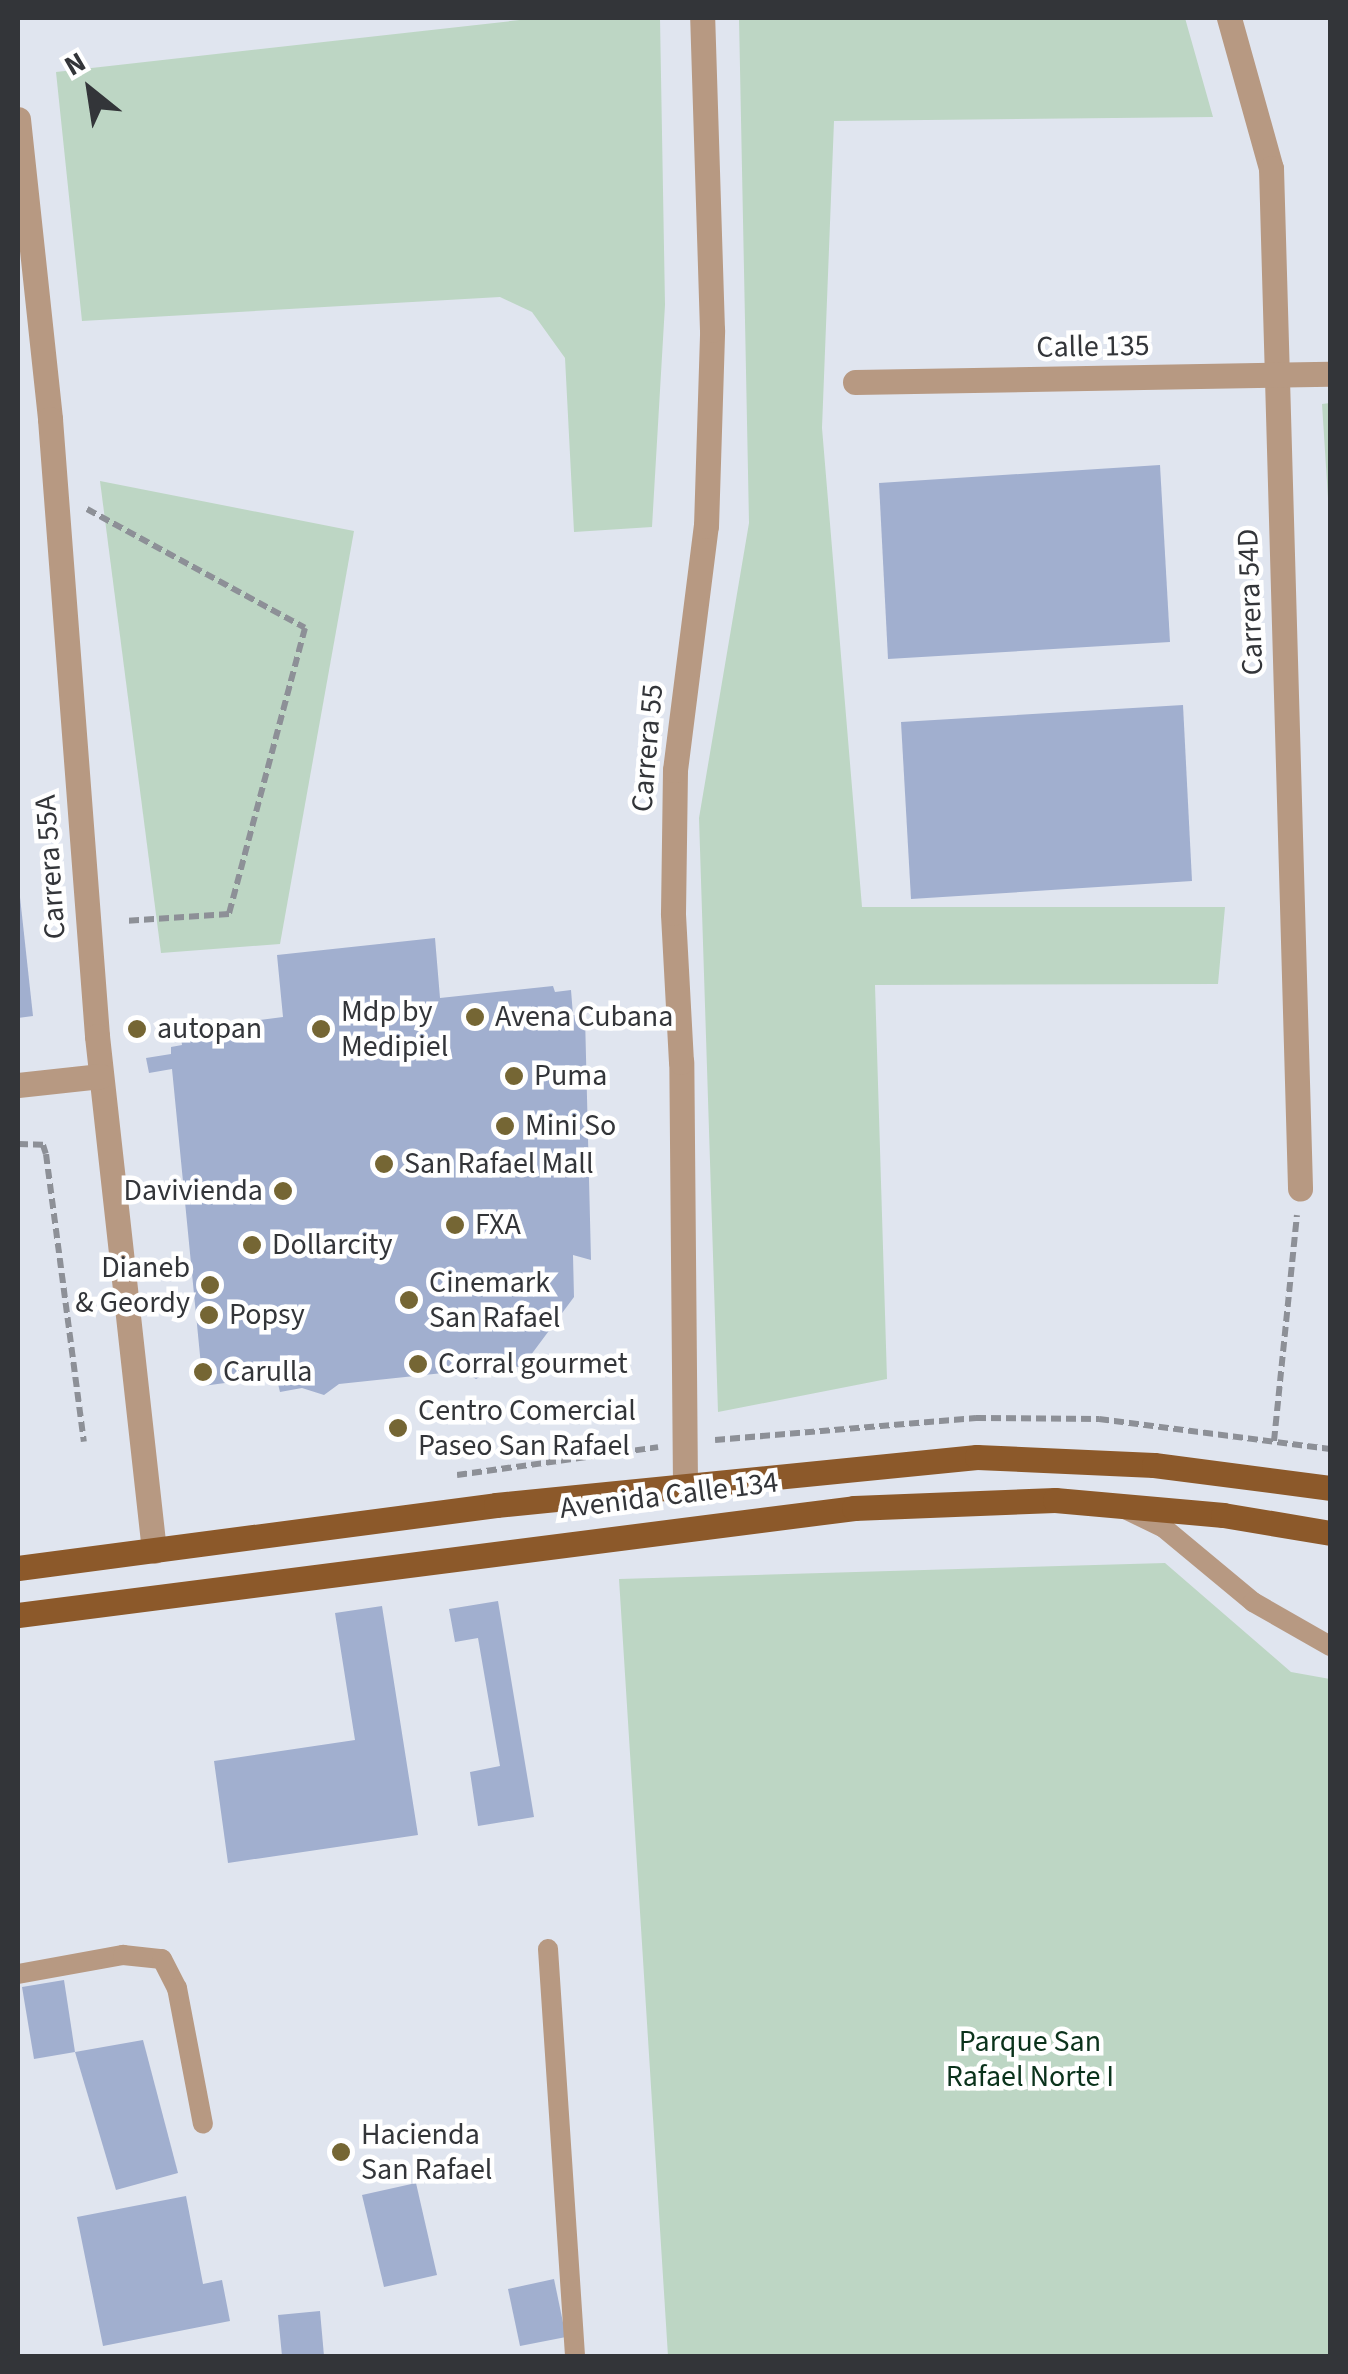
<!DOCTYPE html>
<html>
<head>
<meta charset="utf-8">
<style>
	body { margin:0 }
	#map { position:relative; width:1348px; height:2374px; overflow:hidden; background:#e0e5ef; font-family:"Source Sans 3",sans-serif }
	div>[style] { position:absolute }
	.green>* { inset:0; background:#bdd6c4 }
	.building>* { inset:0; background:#a1afcf }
	.path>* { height:6px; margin-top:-3px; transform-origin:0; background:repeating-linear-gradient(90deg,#8d9097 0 10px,transparent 0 15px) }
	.service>* { height:20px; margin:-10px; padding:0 10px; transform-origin:10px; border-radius:10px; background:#b79982 }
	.minor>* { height:25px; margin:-12.5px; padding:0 12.5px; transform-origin:12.5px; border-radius:12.5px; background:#b79982 }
	.primary>* { height:25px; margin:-12.5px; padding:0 12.5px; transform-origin:12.5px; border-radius:12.5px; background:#8c592a }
	.dots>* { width:28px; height:28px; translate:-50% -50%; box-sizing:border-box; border:5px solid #fff; border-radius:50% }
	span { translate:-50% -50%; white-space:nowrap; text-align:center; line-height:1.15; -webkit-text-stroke:9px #fff; paint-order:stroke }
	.street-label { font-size:30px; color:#333539 }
	.poi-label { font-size:30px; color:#333539 }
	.left { translate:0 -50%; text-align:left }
	.right { translate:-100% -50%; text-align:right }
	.park-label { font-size:30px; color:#0a321b }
	.frame { position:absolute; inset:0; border:20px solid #333539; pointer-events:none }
	.north { position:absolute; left:40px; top:40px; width:100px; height:100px; -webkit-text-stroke:8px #fff; paint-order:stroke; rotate:330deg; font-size:28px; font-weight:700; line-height:40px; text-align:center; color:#333539 }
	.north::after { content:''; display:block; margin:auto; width:35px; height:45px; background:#333539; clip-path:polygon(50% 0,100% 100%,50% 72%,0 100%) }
</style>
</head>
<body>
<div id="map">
	<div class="green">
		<div style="clip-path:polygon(538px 18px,660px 18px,665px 305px,652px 527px,574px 532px,565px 358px,532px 312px,500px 297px,82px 321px,56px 72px)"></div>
		<div style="clip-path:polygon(739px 18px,1185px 18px,1213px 117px,834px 121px,822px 428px,862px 907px,1225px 907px,1218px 984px,875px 985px,887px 1379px,718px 1412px,699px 818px,749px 523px)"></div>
		<div style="clip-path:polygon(1330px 403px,1330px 529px,1322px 404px)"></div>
		<div style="clip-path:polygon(100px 481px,354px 531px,280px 944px,161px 953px)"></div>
		<div style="clip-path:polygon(1165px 1563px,1291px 1672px,1330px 1679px,1330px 2356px,668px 2356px,619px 1579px)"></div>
	</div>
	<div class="building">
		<div style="clip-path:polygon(1160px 465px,1170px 642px,888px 659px,879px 483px)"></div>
		<div style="clip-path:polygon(1183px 705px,1192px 881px,911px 899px,901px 722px)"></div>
		<div style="clip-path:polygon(18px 879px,33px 1016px,18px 1018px)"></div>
		<div style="clip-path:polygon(435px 938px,440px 998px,553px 986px,555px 992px,571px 990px,573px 1015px,585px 1016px,591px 1260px,573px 1255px,574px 1297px,522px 1367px,498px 1367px,476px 1379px,462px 1371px,339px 1384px,324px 1395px,302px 1388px,280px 1392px,276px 1376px,203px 1386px,172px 1069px,149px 1073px,146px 1058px,171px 1054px,171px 1047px,182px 1045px,180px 1030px,283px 1017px,277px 955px)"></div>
		<div style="clip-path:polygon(498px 1601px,534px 1817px,478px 1826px,470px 1772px,500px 1766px,478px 1638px,455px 1642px,449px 1609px)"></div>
		<div style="clip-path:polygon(382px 1606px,418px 1835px,228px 1863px,214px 1761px,355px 1740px,335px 1613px)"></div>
		<div style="clip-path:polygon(64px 1980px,75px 2052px,34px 2059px,22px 1987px)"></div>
		<div style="clip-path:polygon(143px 2040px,178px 2173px,116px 2190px,75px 2052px)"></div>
		<div style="clip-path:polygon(416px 2183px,437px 2275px,384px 2287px,362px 2195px)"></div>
		<div style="clip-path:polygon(186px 2196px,203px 2284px,222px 2280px,230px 2321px,103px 2346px,77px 2217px)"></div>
		<div style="clip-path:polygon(554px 2279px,566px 2337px,520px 2346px,508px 2289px)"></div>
		<div style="clip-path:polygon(320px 2311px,324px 2356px,282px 2356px,278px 2315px)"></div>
	</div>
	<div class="path">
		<div style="left:87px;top:509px;width:248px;rotate:28.6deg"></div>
		<div style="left:305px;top:628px;width:296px;rotate:104.9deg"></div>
		<div style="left:229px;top:914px;width:105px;rotate:176.2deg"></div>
		<div style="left:18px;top:1144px;width:25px;rotate:2deg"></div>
		<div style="left:43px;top:1145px;width:9px;rotate:72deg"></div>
		<div style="left:46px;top:1154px;width:290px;rotate:82.5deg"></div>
		<div style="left:715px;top:1440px;width:262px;rotate:-4.8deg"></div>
		<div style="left:976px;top:1418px;width:123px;rotate:0.5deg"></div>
		<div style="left:1099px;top:1419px;width:233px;rotate:7.4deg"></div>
		<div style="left:1274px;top:1441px;width:227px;rotate:-84.2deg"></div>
		<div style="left:457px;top:1475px;width:203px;rotate:-7.9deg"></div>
	</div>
	<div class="service">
		<div style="left:1125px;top:1509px;width:43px;rotate:26deg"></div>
		<div style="left:1164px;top:1528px;width:116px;rotate:39.7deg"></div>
		<div style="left:1253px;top:1602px;width:89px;rotate:29.7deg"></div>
		<div style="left:548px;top:1949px;width:408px;rotate:86.2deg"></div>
		<div style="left:18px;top:1974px;width:107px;rotate:-10.3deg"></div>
		<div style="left:123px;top:1955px;width:39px;rotate:6deg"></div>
		<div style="left:162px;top:1959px;width:33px;rotate:63deg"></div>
		<div style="left:177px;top:1988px;width:138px;rotate:79.2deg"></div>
	</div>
	<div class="minor">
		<div style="left:1229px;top:18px;width:156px;rotate:74.4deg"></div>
		<div style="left:1271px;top:168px;width:1021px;rotate:88.37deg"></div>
		<div style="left:18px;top:119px;width:302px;rotate:83.9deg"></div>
		<div style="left:50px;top:419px;width:619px;rotate:85.64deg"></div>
		<div style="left:97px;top:1036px;width:518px;rotate:83.68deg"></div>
		<div style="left:855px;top:382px;width:475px;rotate:-1deg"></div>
		<div style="left:18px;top:1085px;width:83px;rotate:-6.2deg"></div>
		<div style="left:685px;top:1485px;width:423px;rotate:-90.5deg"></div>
		<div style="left:681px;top:1062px;width:149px;rotate:-93.1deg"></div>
		<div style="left:673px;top:913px;width:143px;rotate:-89.2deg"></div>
		<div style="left:675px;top:770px;width:246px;rotate:-82.8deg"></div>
		<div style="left:706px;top:526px;width:196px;rotate:-88.2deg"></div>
		<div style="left:712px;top:330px;width:312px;rotate:-91.8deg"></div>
	</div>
	<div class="primary">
		<div style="left:18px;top:1568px;width:482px;rotate:-7.5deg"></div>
		<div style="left:496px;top:1505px;width:483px;rotate:-5.7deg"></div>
		<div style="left:977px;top:1457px;width:177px;rotate:2.6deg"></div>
		<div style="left:1154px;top:1465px;width:177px;rotate:7.4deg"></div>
		<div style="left:18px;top:1615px;width:843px;rotate:-7.29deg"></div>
		<div style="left:854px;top:1508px;width:201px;rotate:-2.3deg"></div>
		<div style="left:1055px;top:1500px;width:169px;rotate:5.1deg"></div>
		<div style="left:1223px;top:1515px;width:109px;rotate:9.5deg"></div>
	</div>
	<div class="dots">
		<div style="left:475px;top:1017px;background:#756634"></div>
		<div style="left:137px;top:1029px;background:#756634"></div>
		<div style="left:321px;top:1029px;background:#756634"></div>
		<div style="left:514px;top:1076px;background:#756634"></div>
		<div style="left:505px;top:1126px;background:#756634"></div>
		<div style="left:384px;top:1164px;background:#756634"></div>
		<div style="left:283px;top:1191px;background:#756634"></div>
		<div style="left:455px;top:1225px;background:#756634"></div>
		<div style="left:252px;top:1245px;background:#756634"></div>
		<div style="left:210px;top:1285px;background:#756634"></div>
		<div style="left:409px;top:1300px;background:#756634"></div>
		<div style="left:209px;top:1315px;background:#756634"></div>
		<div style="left:418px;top:1364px;background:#756634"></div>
		<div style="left:203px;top:1372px;background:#756634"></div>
		<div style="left:398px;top:1428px;background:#756634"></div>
		<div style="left:341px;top:2152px;background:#756634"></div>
	</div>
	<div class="street-label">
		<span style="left:1093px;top:347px;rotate:-1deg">Calle 135</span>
		<span style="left:1251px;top:602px;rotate:-92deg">Carrera 54D</span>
		<span style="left:648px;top:748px;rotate:-85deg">Carrera 55</span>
		<span style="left:51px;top:867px;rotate:-94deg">Carrera 55A</span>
		<span style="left:669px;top:1496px;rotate:-7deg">Avenida Calle 134</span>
	</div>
	<div class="poi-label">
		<span class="left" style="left:341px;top:1029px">Mdp by<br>Medipiel</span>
		<span class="left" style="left:495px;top:1017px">Avena Cubana</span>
		<span class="left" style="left:157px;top:1029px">autopan</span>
		<span class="left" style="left:534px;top:1076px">Puma</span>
		<span class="left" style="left:525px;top:1126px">Mini So</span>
		<span class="left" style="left:404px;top:1164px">San Rafael Mall</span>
		<span class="right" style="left:263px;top:1191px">Davivienda</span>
		<span class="left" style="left:475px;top:1225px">FXA</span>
		<span class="left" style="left:272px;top:1245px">Dollarcity</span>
		<span class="right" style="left:190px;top:1285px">Dianeb<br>&amp; Geordy</span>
		<span class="left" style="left:429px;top:1300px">Cinemark<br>San Rafael</span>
		<span class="left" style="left:229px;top:1315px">Popsy</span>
		<span class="left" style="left:438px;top:1364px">Corral gourmet</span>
		<span class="left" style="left:223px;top:1372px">Carulla</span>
		<span class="left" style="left:418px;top:1428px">Centro Comercial<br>Paseo San Rafael</span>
		<span class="left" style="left:361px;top:2152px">Hacienda<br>San Rafael</span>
	</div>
	<div class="park-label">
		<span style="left:1030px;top:2059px">Parque San<br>Rafael Norte I</span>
	</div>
	<div class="frame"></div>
	<div class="north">N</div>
</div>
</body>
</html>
